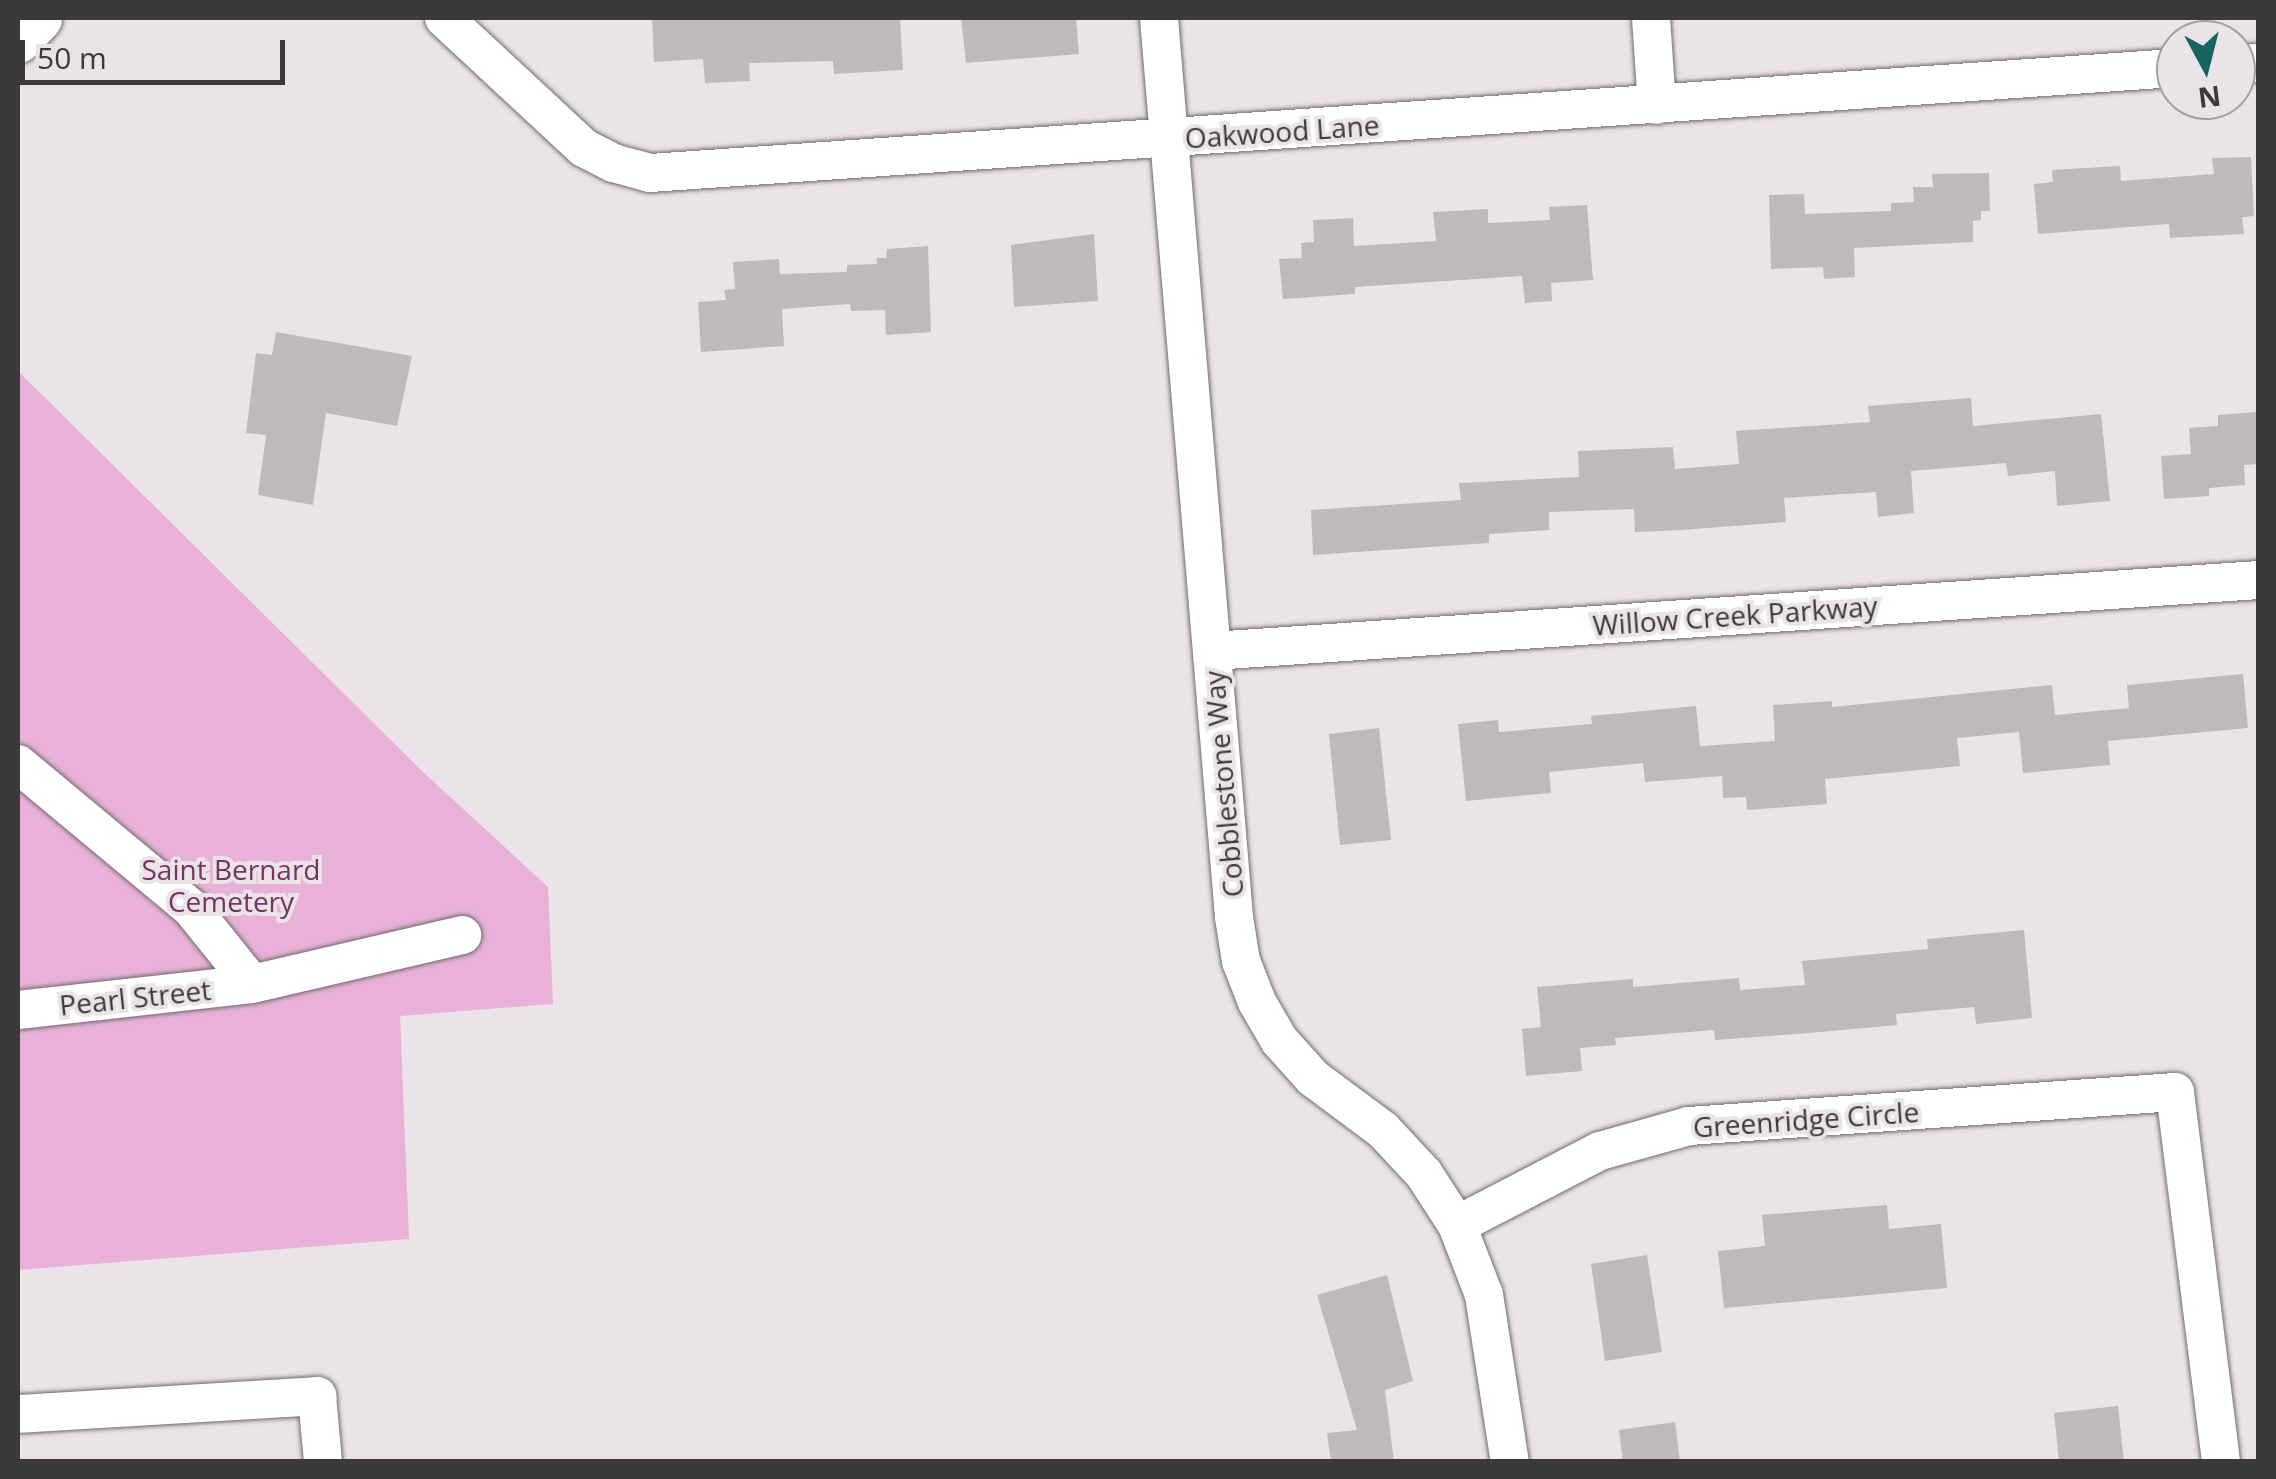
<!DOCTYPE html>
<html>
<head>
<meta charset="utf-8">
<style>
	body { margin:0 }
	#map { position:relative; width:2276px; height:1479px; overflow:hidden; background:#eae3e7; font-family:"Open Sans",sans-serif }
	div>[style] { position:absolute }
	.green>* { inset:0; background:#e9b1d7 }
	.building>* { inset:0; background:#bfb8bc }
	.roads { filter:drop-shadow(0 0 2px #706a6e) drop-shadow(0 0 2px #706a6e) }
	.minor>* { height:38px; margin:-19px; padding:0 19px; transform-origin:19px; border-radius:19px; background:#fff }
	.major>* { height:48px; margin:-24px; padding:0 24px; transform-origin:24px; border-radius:24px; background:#fff }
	span { translate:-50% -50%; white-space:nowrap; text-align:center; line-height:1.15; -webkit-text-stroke:8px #eae3e7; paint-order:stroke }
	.street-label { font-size:28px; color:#3c393b }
	.park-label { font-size:28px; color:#793266 }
	.frame { position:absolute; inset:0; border:20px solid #3c393b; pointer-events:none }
	.north { position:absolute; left:2156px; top:20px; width:100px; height:100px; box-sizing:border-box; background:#eae3e7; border:2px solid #a49fa2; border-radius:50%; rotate:173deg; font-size:28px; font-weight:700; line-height:40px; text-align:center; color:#3c393b }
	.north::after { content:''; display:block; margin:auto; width:35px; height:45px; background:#16645f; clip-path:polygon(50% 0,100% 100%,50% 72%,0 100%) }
	.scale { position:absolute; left:20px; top:40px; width:265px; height:45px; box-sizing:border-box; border:5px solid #3c393b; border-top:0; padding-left:12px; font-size:30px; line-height:35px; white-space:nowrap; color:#3c393b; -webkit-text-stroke:8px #eae3e7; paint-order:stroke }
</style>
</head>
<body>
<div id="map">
	<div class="green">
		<div style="clip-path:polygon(18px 371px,424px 773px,548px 887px,553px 1004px,400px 1016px,409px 1239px,18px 1270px)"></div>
	</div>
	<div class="building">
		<div style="clip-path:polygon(652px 18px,900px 18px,903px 70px,834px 74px,833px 61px,749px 63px,750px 81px,705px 83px,703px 59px,654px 62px)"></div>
		<div style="clip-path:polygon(961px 18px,1076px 18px,1079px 54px,966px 63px)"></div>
		<div style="clip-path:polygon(2251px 157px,2254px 216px,2242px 217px,2244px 234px,2170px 238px,2169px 224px,2038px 234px,2034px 184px,2053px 182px,2052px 170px,2120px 166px,2121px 181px,2214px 174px,2212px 158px)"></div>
		<div style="clip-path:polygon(1989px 173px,1990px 211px,1981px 211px,1981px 220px,1973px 221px,1973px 242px,1854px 248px,1855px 277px,1824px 279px,1823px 267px,1771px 269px,1769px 195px,1804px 194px,1805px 214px,1891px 211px,1891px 203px,1914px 202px,1913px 187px,1933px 187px,1932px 174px)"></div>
		<div style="clip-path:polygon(1587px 205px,1593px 280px,1551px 283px,1552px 301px,1525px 303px,1522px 276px,1355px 287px,1355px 294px,1283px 299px,1279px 259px,1302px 258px,1301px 243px,1314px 242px,1313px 220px,1353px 218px,1354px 246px,1436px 241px,1433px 212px,1488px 209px,1488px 223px,1550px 220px,1549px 207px)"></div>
		<div style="clip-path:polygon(1094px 234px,1098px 301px,1014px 307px,1011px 245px)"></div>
		<div style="clip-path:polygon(928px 246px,931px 332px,886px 335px,885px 310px,851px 311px,850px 304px,782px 309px,784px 346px,701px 352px,698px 302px,726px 300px,724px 290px,735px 289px,733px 262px,779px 259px,780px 274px,847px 272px,847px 265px,877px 264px,876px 258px,886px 258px,887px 249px)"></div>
		<div style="clip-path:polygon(276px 332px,412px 356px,397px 426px,326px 413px,313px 505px,258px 495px,266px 435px,246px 433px,256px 353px,272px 355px)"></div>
		<div style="clip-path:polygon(1971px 398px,1973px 426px,2101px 414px,2110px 501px,2057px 506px,2055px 471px,2008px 476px,2006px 463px,1911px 471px,1914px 513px,1878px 517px,1876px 492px,1784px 498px,1786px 522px,1681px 530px,1635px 532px,1634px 509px,1549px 512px,1549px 530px,1489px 534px,1489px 543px,1313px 555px,1311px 510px,1461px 500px,1459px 483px,1579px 477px,1578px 451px,1673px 447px,1675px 469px,1739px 464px,1736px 431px,1870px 422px,1868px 406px)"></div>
		<div style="clip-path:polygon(2258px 412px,2258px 464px,2244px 465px,2245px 485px,2209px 488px,2209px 496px,2164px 499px,2161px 456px,2191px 454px,2189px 428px,2218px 426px,2218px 415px)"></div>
		<div style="clip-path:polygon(2243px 674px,2248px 728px,2108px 741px,2110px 765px,2023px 773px,2019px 732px,1957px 738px,1960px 766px,1825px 779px,1827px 804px,1747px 810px,1746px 797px,1723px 798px,1722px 776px,1645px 782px,1643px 763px,1549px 772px,1551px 793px,1466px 801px,1458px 724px,1498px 720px,1499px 732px,1592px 724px,1591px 716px,1696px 706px,1700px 746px,1775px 741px,1773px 705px,1832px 701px,1832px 707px,2052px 685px,2055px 715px,2129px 708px,2127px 685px)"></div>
		<div style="clip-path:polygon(1379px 728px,1391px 840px,1340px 845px,1329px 734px)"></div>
		<div style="clip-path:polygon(2024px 930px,2032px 1018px,1976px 1024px,1974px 1007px,1896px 1014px,1897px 1025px,1809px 1033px,1715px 1040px,1714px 1030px,1615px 1038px,1616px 1045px,1580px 1048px,1582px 1071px,1526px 1076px,1522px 1029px,1541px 1027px,1537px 987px,1633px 979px,1633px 987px,1739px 978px,1740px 990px,1805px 985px,1802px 961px,1928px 949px,1927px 939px)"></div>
		<div style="clip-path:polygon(1887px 1205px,1889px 1229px,1941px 1224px,1947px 1288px,1724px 1308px,1718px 1251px,1765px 1246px,1762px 1215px)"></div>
		<div style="clip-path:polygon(1647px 1255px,1662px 1352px,1605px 1361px,1591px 1264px)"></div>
		<div style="clip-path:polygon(1387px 1275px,1413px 1381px,1385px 1390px,1394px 1462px,1331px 1462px,1327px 1433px,1357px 1430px,1317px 1295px)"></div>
		<div style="clip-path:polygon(2118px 1406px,2124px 1462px,2059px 1462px,2054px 1413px)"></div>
		<div style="clip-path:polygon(1675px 1422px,1680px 1462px,1623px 1462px,1619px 1430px)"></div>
	</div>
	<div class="roads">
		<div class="minor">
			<div style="left:444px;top:18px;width:191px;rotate:42.9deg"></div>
			<div style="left:584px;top:148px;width:33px;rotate:27deg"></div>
			<div style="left:613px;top:163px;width:38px;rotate:15deg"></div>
			<div style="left:650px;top:173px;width:1530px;rotate:-3.94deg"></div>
			<div style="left:1159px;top:18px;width:902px;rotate:85.23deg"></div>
			<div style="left:1234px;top:917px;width:45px;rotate:81deg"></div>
			<div style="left:1241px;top:961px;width:44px;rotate:68.7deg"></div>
			<div style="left:1257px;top:1002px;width:44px;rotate:59.9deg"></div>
			<div style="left:1279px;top:1040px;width:51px;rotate:48.2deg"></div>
			<div style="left:1313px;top:1078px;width:87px;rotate:36.6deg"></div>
			<div style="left:1383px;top:1130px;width:60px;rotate:47deg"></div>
			<div style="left:1424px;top:1174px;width:61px;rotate:57.1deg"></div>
			<div style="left:1457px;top:1225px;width:75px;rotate:68.9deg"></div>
			<div style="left:1484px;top:1295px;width:169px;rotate:81.2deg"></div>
			<div style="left:1651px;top:18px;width:87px;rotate:86.1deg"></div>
			<div style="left:2236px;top:64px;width:22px;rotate:-3deg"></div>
			<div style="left:1212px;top:651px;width:1048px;rotate:-3.88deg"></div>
			<div style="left:18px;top:764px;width:225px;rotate:39.8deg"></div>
			<div style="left:191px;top:908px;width:97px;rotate:51.2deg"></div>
			<div style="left:18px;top:1010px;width:235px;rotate:-6.3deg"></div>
			<div style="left:252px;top:984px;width:216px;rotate:-13.1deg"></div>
			<div style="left:1457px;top:1225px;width:161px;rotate:-27.4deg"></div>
			<div style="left:1600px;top:1151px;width:92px;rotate:-15.7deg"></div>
			<div style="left:1689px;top:1126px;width:487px;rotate:-4deg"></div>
			<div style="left:2175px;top:1092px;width:373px;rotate:82.9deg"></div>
			<div style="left:18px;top:1414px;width:300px;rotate:-3.4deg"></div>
			<div style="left:317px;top:1396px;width:66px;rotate:84.8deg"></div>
		</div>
		<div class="major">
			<div style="left:18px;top:39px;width:29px;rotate:-46deg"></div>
		</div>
	</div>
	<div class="street-label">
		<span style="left:1282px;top:131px;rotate:-4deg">Oakwood Lane</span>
		<span style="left:1735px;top:615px;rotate:-4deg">Willow Creek Parkway</span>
		<span style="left:1223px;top:784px;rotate:-95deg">Cobblestone Way</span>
		<span style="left:135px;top:997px;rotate:-6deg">Pearl Street</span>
		<span style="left:1806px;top:1119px;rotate:-4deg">Greenridge Circle</span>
	</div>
	<div class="park-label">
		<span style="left:231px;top:885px">Saint Bernard<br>Cemetery</span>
	</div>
	<div class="frame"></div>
	<div class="north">N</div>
	<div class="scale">50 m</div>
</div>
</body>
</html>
